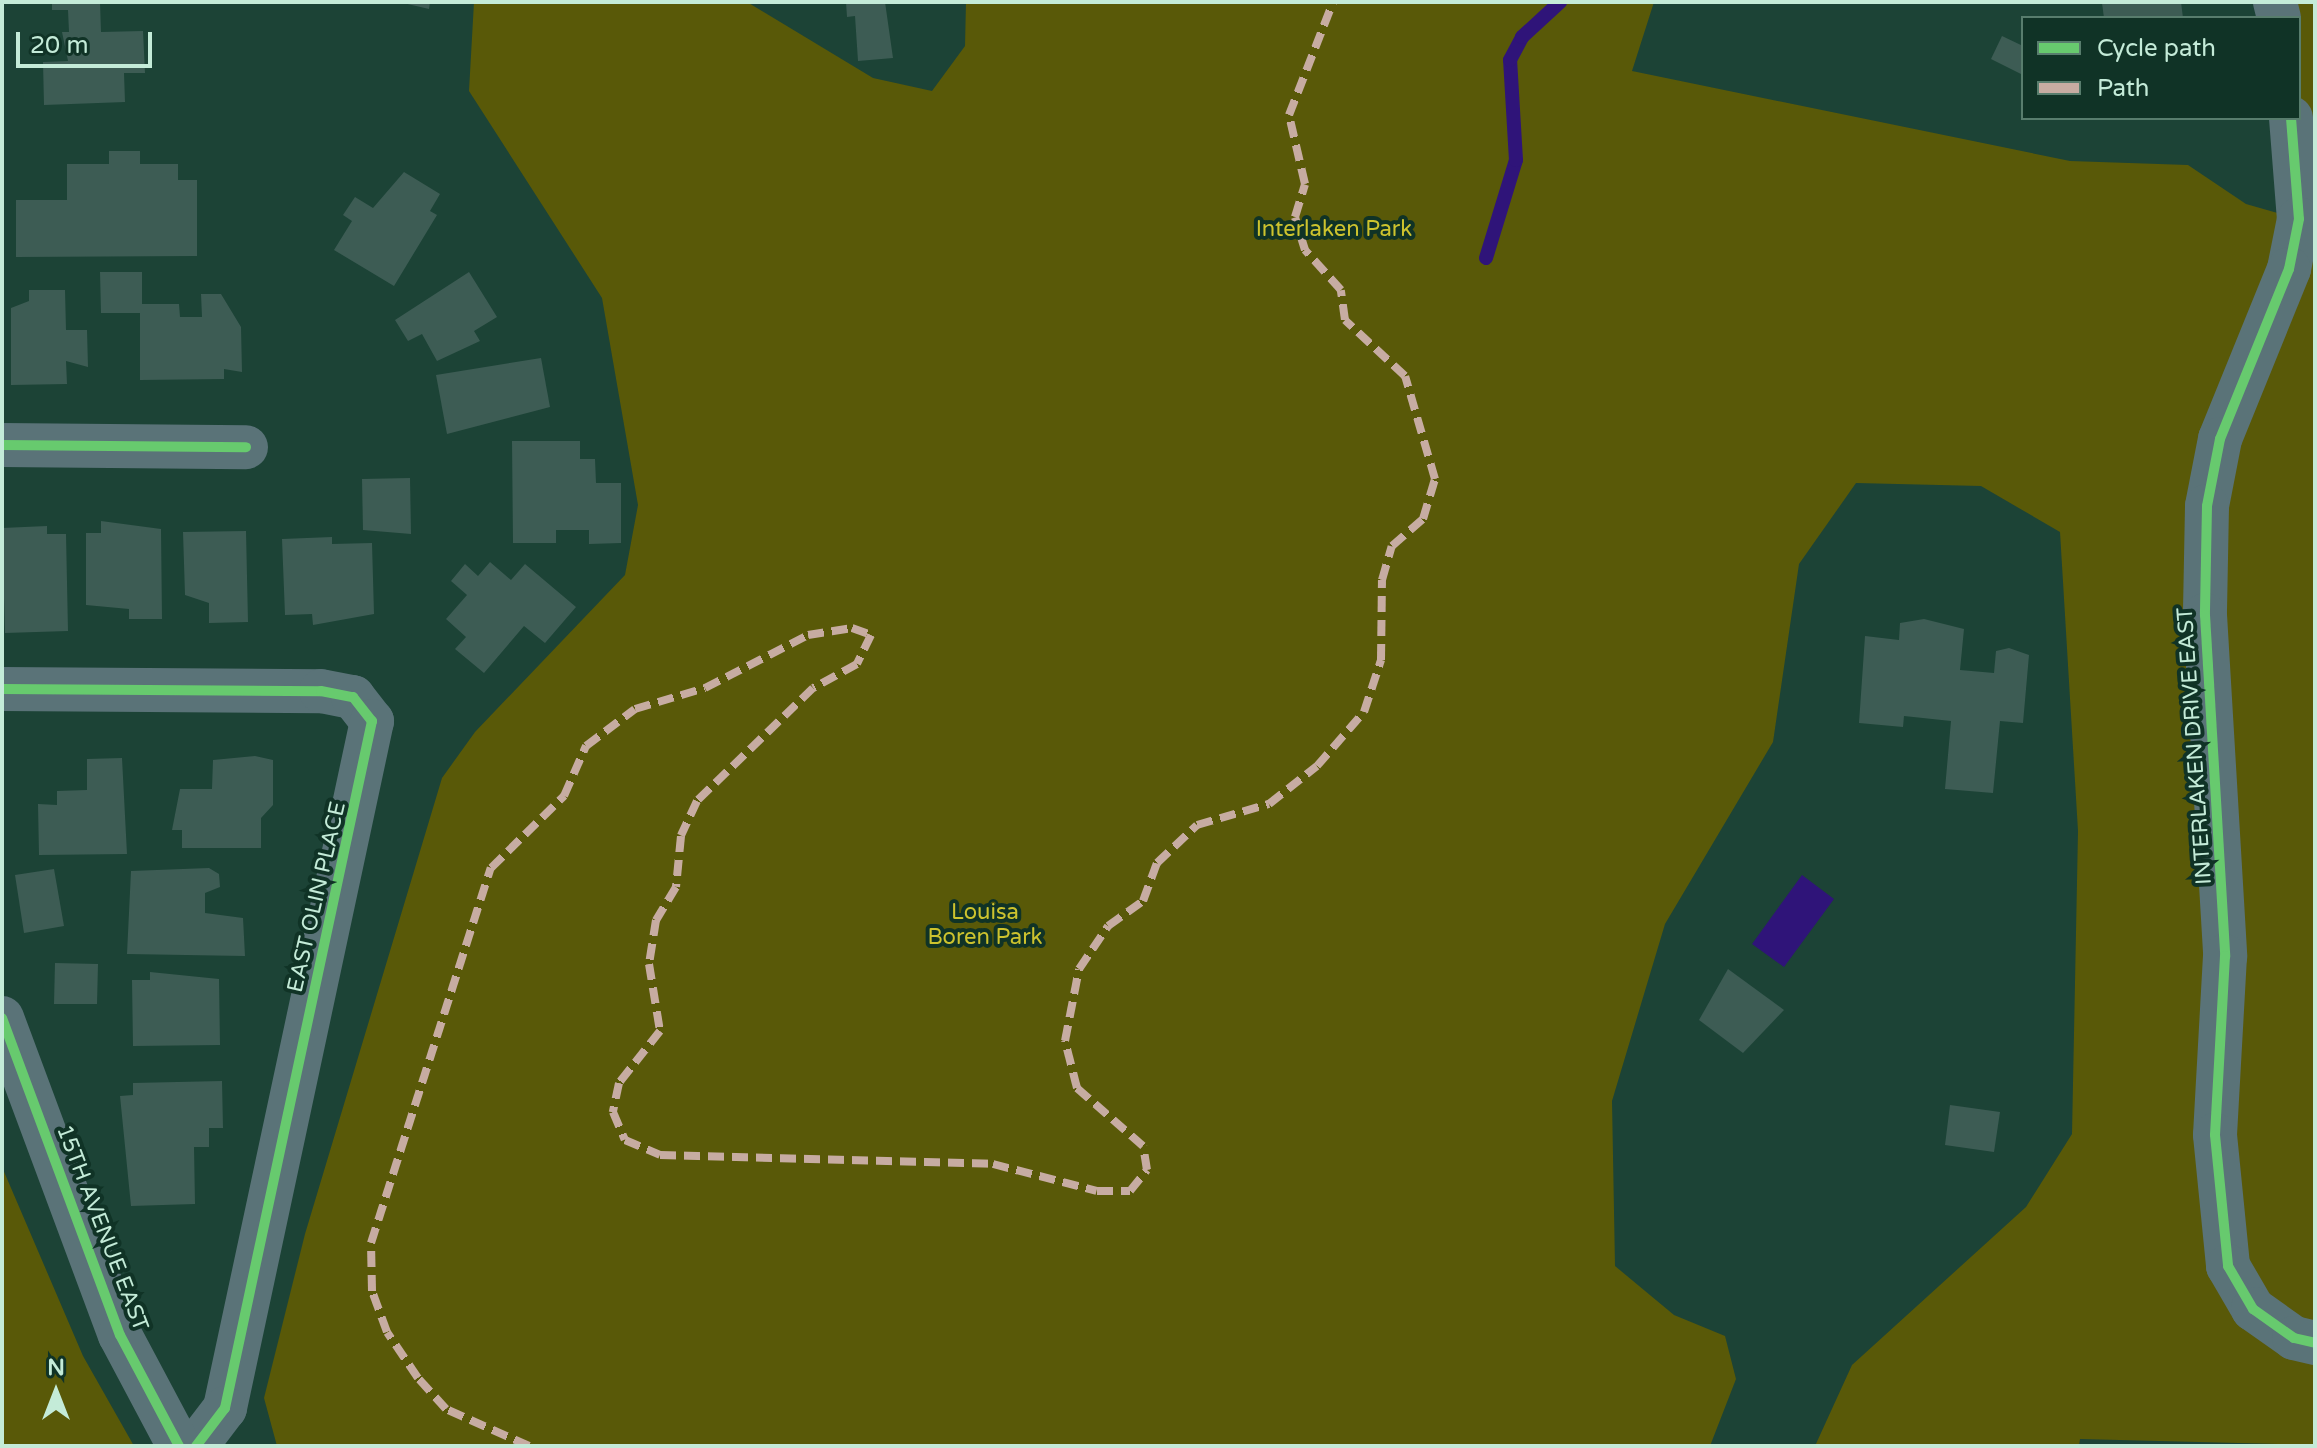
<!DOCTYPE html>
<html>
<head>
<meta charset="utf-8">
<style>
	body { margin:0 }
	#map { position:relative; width:2317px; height:1448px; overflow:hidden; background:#1c4336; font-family:"Varela Round",sans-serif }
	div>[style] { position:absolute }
	.green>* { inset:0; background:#595908 }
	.water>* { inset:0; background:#2f1479 }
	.stream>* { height:14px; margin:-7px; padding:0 7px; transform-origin:7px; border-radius:7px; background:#2f1479 }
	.building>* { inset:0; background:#3d5c54 }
	.minor>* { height:44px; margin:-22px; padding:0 22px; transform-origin:22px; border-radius:22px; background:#5a7378 }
	.tertiary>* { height:44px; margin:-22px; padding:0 22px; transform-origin:22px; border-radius:22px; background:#5a7378 }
	.quiet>* { height:8px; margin-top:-4px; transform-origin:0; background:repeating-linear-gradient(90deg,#c7aca2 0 16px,transparent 0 24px) }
	.cycleway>* { height:10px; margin:-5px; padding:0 5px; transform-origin:5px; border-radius:5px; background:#67ca6e }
	span { translate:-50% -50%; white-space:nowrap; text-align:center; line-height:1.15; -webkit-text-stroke:8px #103326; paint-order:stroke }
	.park-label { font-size:22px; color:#cdc32e }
	.street-label { font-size:22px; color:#c4ebd8 }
	.frame { position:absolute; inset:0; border:4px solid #c4ebd8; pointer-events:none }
	.legend { position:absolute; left:2021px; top:16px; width:280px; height:104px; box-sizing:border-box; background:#103326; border:2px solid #587d6d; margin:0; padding:10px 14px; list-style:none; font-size:24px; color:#c4ebd8 }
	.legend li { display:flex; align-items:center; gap:16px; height:40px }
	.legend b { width:40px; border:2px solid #587d6d }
	.north { position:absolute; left:16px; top:1352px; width:80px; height:80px; -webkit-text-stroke:6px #103326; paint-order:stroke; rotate:0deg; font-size:22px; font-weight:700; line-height:32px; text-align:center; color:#c4ebd8 }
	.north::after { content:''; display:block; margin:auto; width:28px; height:36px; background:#c4ebd8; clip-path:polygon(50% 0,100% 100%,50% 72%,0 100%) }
	.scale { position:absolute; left:16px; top:32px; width:136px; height:36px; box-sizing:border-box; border:4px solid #c4ebd8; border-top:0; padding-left:10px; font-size:24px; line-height:28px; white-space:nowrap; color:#c4ebd8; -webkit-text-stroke:6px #103326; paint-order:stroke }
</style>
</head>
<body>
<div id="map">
	<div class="green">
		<div style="clip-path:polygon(474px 2px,747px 2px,873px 78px,932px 91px,965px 46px,966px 2px,1654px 2px,1632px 71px,2070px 161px,2188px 165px,2246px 204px,2299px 219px,2299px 18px,2275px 2px,2315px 2px,2315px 1445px,2080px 1439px,2079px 1446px,1815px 1446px,1852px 1365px,2026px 1207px,2072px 1134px,2078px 831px,2060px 532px,1981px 486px,1856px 483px,1799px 564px,1773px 742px,1665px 924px,1612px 1101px,1615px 1266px,1674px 1315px,1725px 1336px,1736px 1379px,1710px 1446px,277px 1446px,264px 1398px,305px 1234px,442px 778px,475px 732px,625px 575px,638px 505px,602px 298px,469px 91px)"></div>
		<div style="clip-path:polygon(2px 1167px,83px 1356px,134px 1446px,2px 1446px)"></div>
	</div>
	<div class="water">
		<div style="clip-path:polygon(1802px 875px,1834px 899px,1784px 967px,1752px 944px)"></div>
	</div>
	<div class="stream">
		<div style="left:1486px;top:258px;width:102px;rotate:-73deg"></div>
		<div style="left:1516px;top:160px;width:100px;rotate:-93.4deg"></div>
		<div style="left:1510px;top:60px;width:26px;rotate:-62deg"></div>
		<div style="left:1522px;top:37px;width:52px;rotate:-42.6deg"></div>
	</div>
	<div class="building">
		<div style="clip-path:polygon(52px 2px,100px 2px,101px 32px,143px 31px,145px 73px,124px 73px,125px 102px,44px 105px,43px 62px,68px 61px,62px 32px,69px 32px,68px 10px,52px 10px)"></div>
		<div style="clip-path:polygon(399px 2px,430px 2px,429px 9px)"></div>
		<div style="clip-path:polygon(846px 2px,885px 2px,893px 58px,858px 61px,855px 16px,847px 17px)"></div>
		<div style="clip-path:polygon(2108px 2px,2181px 2px,2183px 18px,2104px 18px,2102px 3px)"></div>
		<div style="clip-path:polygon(2002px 36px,2023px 46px,2023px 75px,1991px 59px)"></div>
		<div style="clip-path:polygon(109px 151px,140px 151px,140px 164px,178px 164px,178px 180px,197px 180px,197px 256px,16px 257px,16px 200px,67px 200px,67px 164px,109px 164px)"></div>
		<div style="clip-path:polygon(404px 172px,440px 194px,430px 211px,437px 215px,394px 286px,334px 250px,352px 221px,343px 215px,355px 197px,373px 208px)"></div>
		<div style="clip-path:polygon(100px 272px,142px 272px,142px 304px,179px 304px,180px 317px,202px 317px,201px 294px,221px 294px,241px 327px,242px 372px,224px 369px,224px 379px,140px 380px,140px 313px,101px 313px)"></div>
		<div style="clip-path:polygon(469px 272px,497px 317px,474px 331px,480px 341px,437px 361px,422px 334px,408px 341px,395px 320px)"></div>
		<div style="clip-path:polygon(29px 290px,65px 290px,66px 330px,87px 330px,88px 367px,66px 361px,67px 384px,11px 385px,11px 308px,29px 301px)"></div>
		<div style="clip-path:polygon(541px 358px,550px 407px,447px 434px,436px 375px)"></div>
		<div style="clip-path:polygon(512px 441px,580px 441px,580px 459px,595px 459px,596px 483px,621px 483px,621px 543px,589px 544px,589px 530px,556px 530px,556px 543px,513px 543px)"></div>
		<div style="clip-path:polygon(410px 478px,411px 534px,363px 530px,362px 479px)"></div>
		<div style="clip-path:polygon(101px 521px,161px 529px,162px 619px,129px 619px,129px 609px,86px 605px,86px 533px,101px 533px)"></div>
		<div style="clip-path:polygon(47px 526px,47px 534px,66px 534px,68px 631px,5px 633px,2px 528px)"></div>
		<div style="clip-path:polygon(246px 531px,248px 622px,209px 623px,209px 603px,185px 595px,183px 532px)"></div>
		<div style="clip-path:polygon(332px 537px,332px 544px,372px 543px,374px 614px,313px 625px,312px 614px,285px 615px,282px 539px)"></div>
		<div style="clip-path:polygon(490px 562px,511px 580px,525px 564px,576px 607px,545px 643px,524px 626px,484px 673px,455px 649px,466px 637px,446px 619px,467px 595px,451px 581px,465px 564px,478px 576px)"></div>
		<div style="clip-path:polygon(1924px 619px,1964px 629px,1960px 670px,1994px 673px,1996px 651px,2009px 648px,2029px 655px,2023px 723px,2000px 721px,1993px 793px,1945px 789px,1951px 721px,1904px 716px,1903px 727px,1859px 723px,1865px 636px,1899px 640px,1900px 623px)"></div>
		<div style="clip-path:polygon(255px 756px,273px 760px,273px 805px,261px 818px,261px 848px,182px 848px,182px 830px,172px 830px,180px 789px,212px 789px,213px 760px)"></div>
		<div style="clip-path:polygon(122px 758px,127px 854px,39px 855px,38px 804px,57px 805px,57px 791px,87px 790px,87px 759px)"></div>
		<div style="clip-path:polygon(209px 868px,219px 874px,220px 887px,205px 893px,205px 913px,243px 918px,245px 956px,127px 954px,131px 871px)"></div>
		<div style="clip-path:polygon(54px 869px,64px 926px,24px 933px,15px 875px)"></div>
		<div style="clip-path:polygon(55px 963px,98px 964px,97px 1004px,54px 1004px)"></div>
		<div style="clip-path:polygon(1728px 969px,1784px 1010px,1743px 1053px,1699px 1020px)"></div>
		<div style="clip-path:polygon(150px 972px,219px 979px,220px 1045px,133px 1046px,132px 980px,150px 980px)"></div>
		<div style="clip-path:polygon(222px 1081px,223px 1128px,209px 1128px,209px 1147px,194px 1147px,195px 1204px,131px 1206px,120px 1096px,133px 1095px,133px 1083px)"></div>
		<div style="clip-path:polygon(1950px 1105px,2000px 1112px,1994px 1152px,1945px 1145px)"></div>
	</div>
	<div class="minor">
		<div style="left:2275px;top:2px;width:16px;rotate:76deg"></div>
		<div style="left:2291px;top:118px;width:101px;rotate:85.5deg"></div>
		<div style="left:2299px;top:219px;width:51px;rotate:101.3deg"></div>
		<div style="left:2289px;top:269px;width:183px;rotate:112.1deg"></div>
		<div style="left:2220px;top:439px;width:68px;rotate:101deg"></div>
		<div style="left:2207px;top:506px;width:109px;rotate:91.1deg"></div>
		<div style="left:2205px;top:615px;width:342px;rotate:86.6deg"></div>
		<div style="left:2225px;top:956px;width:179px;rotate:93.2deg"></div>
		<div style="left:2215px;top:1135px;width:132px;rotate:84.3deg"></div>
		<div style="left:2228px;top:1266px;width:50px;rotate:59.8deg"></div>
		<div style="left:2253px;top:1309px;width:50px;rotate:35.3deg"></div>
		<div style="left:2294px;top:1338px;width:22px;rotate:13deg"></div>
		<div style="left:2px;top:445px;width:244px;rotate:0.5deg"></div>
		<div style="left:2px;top:689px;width:319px;rotate:0.4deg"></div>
		<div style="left:321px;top:691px;width:33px;rotate:11deg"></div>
		<div style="left:353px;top:697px;width:31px;rotate:52deg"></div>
		<div style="left:372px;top:721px;width:703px;rotate:102.08deg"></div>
		<div style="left:225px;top:1408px;width:48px;rotate:127.3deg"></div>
	</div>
	<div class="tertiary">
		<div style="left:2px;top:1018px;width:338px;rotate:69.6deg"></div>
		<div style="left:120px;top:1335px;width:126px;rotate:62deg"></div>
	</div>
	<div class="quiet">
		<div style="left:529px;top:1446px;width:91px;rotate:-156deg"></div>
		<div style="left:446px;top:1409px;width:42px;rotate:-132.1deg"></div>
		<div style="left:418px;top:1378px;width:55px;rotate:-124deg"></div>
		<div style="left:387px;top:1332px;width:44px;rotate:-110.1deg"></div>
		<div style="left:372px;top:1291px;width:48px;rotate:-91.2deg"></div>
		<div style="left:371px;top:1243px;width:394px;rotate:-72.3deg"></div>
		<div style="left:491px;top:868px;width:103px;rotate:-44.6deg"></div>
		<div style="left:564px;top:796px;width:55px;rotate:-66.3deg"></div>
		<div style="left:586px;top:746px;width:61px;rotate:-37.1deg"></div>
		<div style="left:635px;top:709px;width:73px;rotate:-16.7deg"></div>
		<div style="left:705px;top:688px;width:116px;rotate:-27.2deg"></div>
		<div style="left:808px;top:635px;width:45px;rotate:-9deg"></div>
		<div style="left:852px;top:628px;width:20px;rotate:20deg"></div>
		<div style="left:871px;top:635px;width:32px;rotate:116deg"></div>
		<div style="left:857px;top:664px;width:50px;rotate:151.4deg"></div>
		<div style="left:813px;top:688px;width:162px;rotate:135.8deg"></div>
		<div style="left:697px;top:801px;width:38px;rotate:115deg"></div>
		<div style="left:681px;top:836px;width:51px;rotate:95.6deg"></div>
		<div style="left:676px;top:887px;width:39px;rotate:121deg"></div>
		<div style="left:656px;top:920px;width:45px;rotate:99deg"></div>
		<div style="left:649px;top:964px;width:68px;rotate:80.7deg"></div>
		<div style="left:660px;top:1031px;width:66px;rotate:128.3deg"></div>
		<div style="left:619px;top:1083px;width:30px;rotate:102deg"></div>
		<div style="left:613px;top:1112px;width:30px;rotate:67deg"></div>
		<div style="left:625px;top:1140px;width:38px;rotate:23deg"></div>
		<div style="left:660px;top:1155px;width:333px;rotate:1.5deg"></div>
		<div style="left:993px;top:1164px;width:107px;rotate:14.6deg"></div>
		<div style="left:1097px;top:1191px;width:33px"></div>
		<div style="left:1130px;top:1191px;width:27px;rotate:-51deg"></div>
		<div style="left:1147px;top:1170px;width:24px;rotate:-99deg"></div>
		<div style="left:1143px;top:1146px;width:88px;rotate:-138.7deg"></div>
		<div style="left:1077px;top:1088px;width:49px;rotate:-104.3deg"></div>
		<div style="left:1065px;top:1041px;width:73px;rotate:-79deg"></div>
		<div style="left:1079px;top:969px;width:52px;rotate:-56deg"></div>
		<div style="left:1108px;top:926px;width:43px;rotate:-35.5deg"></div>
		<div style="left:1143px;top:901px;width:40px;rotate:-69.8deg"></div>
		<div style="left:1157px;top:863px;width:55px;rotate:-43.5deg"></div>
		<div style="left:1197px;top:825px;width:75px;rotate:-16.3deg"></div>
		<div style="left:1269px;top:804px;width:61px;rotate:-38.4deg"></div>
		<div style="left:1317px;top:766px;width:72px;rotate:-49deg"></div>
		<div style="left:1364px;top:712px;width:55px;rotate:-71.9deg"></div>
		<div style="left:1381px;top:660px;width:80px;rotate:-89.3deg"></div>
		<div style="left:1382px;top:580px;width:35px;rotate:-74deg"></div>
		<div style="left:1392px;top:546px;width:41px;rotate:-41.1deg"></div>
		<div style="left:1423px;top:519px;width:42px;rotate:-73.3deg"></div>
		<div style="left:1435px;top:479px;width:107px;rotate:-106.2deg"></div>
		<div style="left:1405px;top:376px;width:82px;rotate:-137deg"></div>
		<div style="left:1345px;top:320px;width:30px;rotate:-98deg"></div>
		<div style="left:1341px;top:290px;width:54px;rotate:-132deg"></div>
		<div style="left:1305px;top:250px;width:34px;rotate:-107deg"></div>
		<div style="left:1295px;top:217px;width:34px;rotate:-73deg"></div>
		<div style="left:1305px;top:184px;width:71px;rotate:-103.1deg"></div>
		<div style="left:1289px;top:115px;width:121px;rotate:-68.7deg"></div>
	</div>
	<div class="cycleway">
		<div style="left:2291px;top:118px;width:101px;rotate:85.5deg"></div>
		<div style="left:2299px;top:219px;width:51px;rotate:101.3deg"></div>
		<div style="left:2289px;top:269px;width:183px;rotate:112.1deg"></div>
		<div style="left:2220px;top:439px;width:68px;rotate:101deg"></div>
		<div style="left:2207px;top:506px;width:109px;rotate:91.1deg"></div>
		<div style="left:2205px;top:615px;width:342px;rotate:86.6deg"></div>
		<div style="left:2225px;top:956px;width:179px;rotate:93.2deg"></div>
		<div style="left:2215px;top:1135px;width:132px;rotate:84.3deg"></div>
		<div style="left:2228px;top:1266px;width:50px;rotate:59.8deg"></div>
		<div style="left:2253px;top:1309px;width:50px;rotate:35.3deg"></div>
		<div style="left:2294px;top:1338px;width:22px;rotate:13deg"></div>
		<div style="left:2px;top:445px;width:244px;rotate:0.5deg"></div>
		<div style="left:2px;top:689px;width:319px;rotate:0.4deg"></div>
		<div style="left:321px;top:691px;width:33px;rotate:11deg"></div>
		<div style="left:353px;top:697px;width:31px;rotate:52deg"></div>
		<div style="left:372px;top:721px;width:703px;rotate:102.08deg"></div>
		<div style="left:225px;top:1408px;width:48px;rotate:127.3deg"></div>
		<div style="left:2px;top:1018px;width:338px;rotate:69.6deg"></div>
		<div style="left:120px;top:1335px;width:126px;rotate:62deg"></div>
	</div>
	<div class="park-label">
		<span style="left:1334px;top:230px">Interlaken Park</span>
		<span style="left:985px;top:925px">Louisa<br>Boren Park</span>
	</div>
	<div class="street-label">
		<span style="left:2195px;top:746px;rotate:-94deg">INTERLAKEN DRIVE EAST</span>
		<span style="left:317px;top:897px;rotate:-77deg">EAST OLIN PLACE</span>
		<span style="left:102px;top:1228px;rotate:69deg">15TH AVENUE EAST</span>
	</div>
	<div class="frame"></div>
	<ul class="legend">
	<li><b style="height:10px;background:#67ca6e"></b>Cycle path</li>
	<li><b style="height:10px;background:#c7aca2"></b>Path</li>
	</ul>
	<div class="north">N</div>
	<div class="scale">20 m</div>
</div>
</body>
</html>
